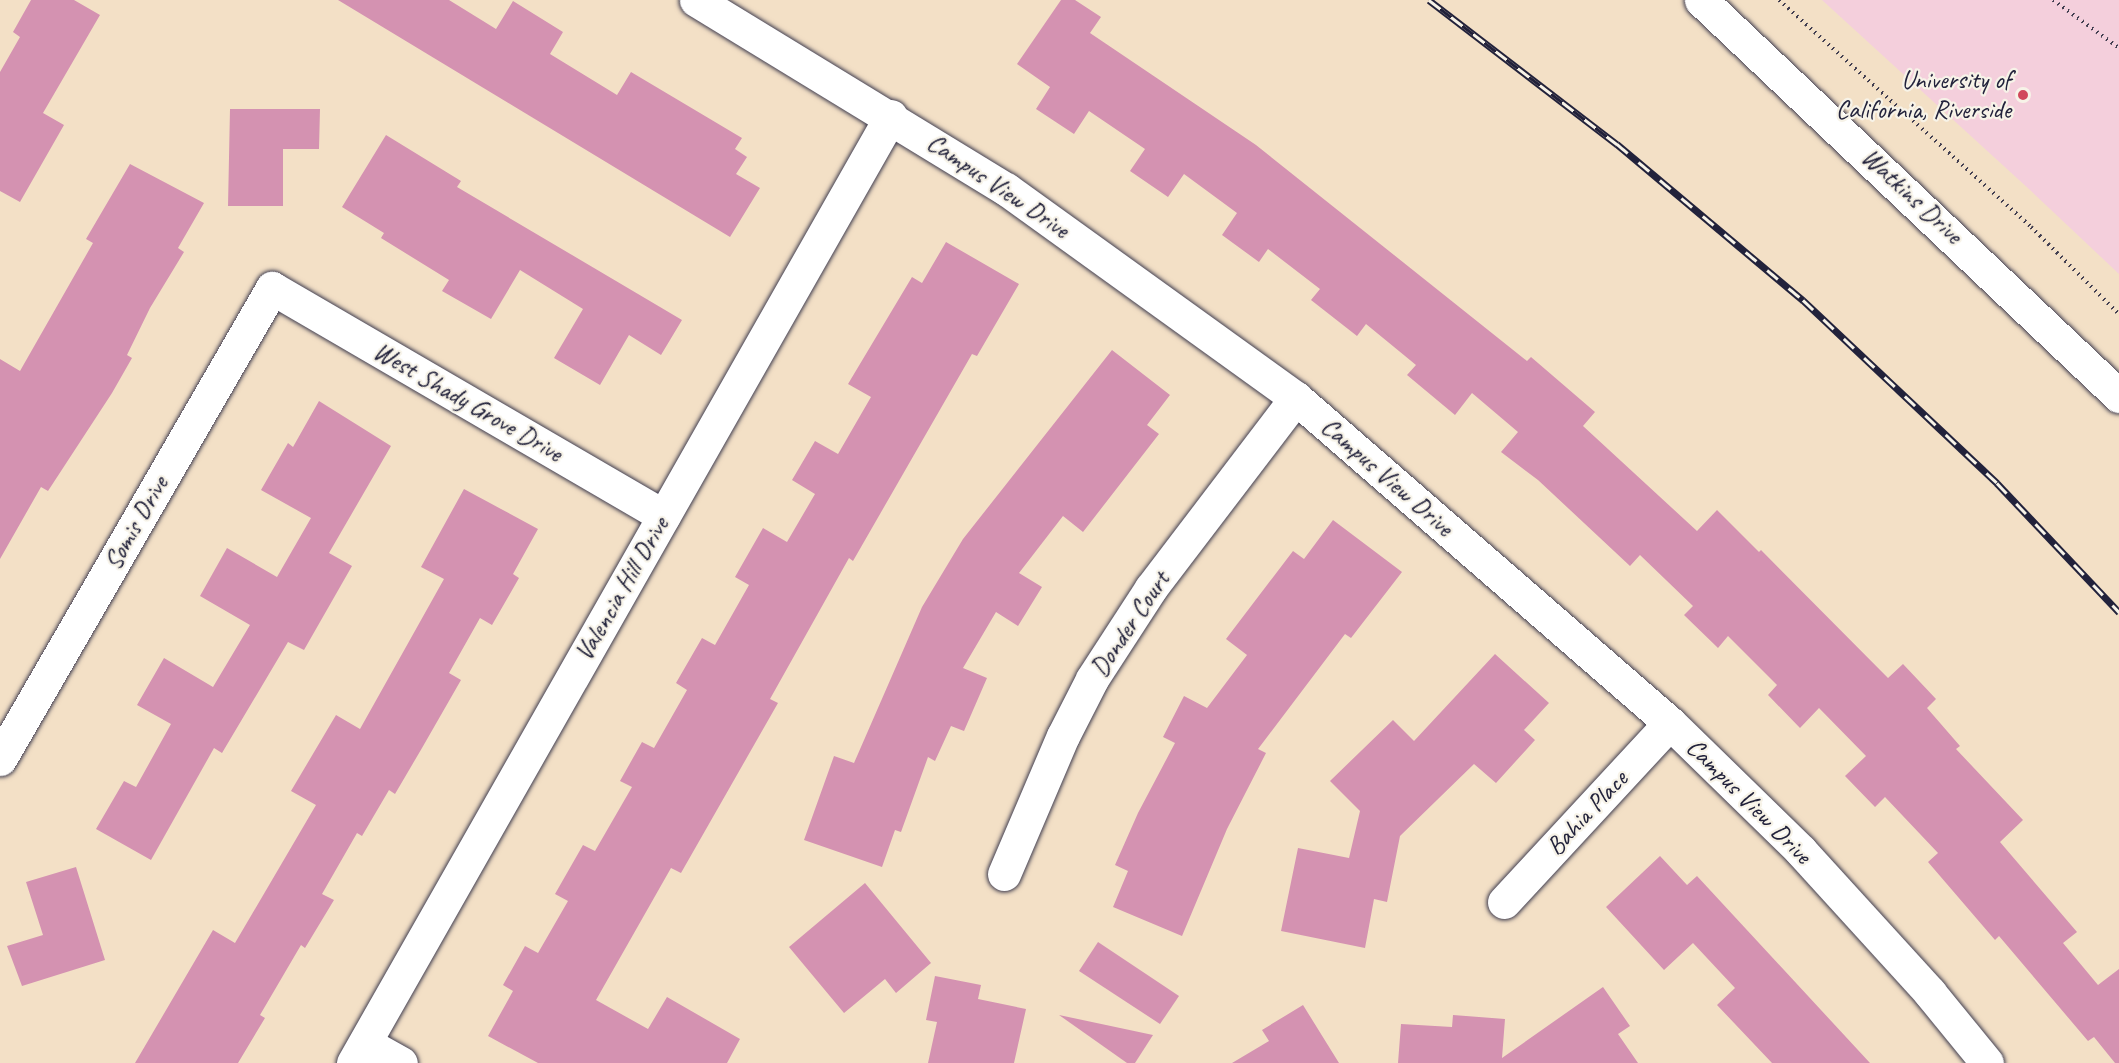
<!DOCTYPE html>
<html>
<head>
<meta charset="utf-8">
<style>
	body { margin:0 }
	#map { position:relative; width:2119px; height:1063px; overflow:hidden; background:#f3e0c6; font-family:Caveat,sans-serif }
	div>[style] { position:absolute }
	.built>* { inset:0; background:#f4cfdc }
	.building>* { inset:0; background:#d492b1 }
	.path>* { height:4px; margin-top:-2px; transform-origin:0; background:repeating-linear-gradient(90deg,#413e50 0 1.5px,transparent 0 6px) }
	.roads { filter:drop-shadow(0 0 2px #413e50) drop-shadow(0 0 2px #413e50) }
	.street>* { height:33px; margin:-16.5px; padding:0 16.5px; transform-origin:16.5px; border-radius:16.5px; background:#fff }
	.secondary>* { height:33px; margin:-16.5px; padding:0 16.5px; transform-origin:16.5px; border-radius:16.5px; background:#fff }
	.rail>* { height:7px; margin-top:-3.5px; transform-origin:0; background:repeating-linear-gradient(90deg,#f7f3e8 0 14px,#22223b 0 28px); box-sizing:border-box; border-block:2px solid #22223b }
	.dots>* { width:16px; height:16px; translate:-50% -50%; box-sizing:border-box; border:3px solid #f7f3e8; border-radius:50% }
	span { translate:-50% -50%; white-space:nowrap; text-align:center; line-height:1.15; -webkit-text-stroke:4.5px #f7f3e8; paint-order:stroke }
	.poi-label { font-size:26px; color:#22223b }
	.right { translate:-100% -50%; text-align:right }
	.street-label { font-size:26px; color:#22223b }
</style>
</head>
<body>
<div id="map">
	<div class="built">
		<div style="clip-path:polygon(1822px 0,2119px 0,2119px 274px,2030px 190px)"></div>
	</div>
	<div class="building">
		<div style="clip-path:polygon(31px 0,74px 0,100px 15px,43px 113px,64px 125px,20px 202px,0 191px,0 72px,20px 37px,13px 32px)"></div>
		<div style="clip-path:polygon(338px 0,449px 0,496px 29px,513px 1px,563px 32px,550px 54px,617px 95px,631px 72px,742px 138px,735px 149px,747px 157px,736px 174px,760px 188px,730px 237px)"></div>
		<div style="clip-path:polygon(1061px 0,1075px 0,1101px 17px,1090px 33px,1256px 145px,1527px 361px,1531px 357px,1595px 412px,1583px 426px,1697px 531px,1717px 510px,1759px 552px,1761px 550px,1888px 678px,1903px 664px,1936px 699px,1927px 708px,1960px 746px,1956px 749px,2023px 820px,2000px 842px,2077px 932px,2063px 943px,2098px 985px,2119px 969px,2119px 1063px,2115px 1063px,2094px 1037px,2088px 1041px,1999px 936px,1995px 940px,1928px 862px,1938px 853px,1885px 797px,1875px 807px,1845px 776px,1866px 756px,1819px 708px,1800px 728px,1768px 695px,1777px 685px,1728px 636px,1718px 648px,1684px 615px,1693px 606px,1640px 555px,1630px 566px,1538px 480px,1501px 452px,1518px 432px,1472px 393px,1455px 415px,1407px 375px,1416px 365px,1366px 324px,1357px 336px,1311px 300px,1320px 289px,1268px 249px,1259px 262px,1222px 235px,1237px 213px,1184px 174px,1168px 197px,1130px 171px,1145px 149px,1089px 111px,1074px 134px,1036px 109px,1050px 87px,1017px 64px)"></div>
		<div style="clip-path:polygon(230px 109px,320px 109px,319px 149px,283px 149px,283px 206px,228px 206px)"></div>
		<div style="clip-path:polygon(386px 135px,461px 181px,457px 187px,682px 320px,661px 355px,629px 335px,600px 385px,554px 358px,583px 309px,520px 270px,491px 319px,442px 291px,449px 280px,381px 238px,384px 233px,342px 207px)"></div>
		<div style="clip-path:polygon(130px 164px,204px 203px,178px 248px,184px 252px,150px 308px,127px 355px,132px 358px,112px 393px,48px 491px,41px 487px,0 559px,0 359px,20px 371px,93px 243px,86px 239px)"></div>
		<div style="clip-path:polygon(946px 242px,1019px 284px,977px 356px,972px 354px,853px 561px,849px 558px,770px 699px,778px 703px,681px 873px,671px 868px,596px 1000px,648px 1029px,667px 997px,740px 1039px,727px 1063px,538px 1063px,488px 1036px,513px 991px,503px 985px,525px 946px,538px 953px,568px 901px,555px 894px,583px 845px,595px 851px,632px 787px,620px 781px,642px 742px,654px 748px,687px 690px,676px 683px,702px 638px,715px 645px,749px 585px,735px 577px,763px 528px,787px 542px,815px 494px,792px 480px,815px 441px,838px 454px,871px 397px,848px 384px,912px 277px,922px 283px)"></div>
		<div style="clip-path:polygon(1112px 350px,1170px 395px,1147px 425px,1159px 434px,1083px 532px,1063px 516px,1019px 573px,1042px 587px,1018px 626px,996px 612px,963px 668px,987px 678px,964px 731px,951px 726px,935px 761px,928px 757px,901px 832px,895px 830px,882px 867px,804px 840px,834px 756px,854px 763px,922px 607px,963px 539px)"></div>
		<div style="clip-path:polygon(319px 401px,391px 446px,329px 553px,352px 566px,304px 650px,288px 642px,222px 753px,214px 748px,151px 860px,96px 829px,124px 781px,136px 787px,171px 724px,137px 705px,164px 658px,213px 687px,250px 625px,200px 596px,227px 548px,277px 577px,311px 518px,261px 490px,288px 443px,293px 447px)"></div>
		<div style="clip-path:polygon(464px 489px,538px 529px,513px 574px,519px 578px,492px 625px,480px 618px,449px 673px,461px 680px,422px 748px,395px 794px,389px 790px,362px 836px,357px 833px,322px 894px,334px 900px,305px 948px,301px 945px,260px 1015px,265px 1018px,238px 1063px,135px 1063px,213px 930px,235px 943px,316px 805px,291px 791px,336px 715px,360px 729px,444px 579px,421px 567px)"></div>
		<div style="clip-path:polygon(1333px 520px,1402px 572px,1351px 638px,1345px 634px,1258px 749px,1266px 753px,1227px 829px,1182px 936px,1113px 907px,1128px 871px,1115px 865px,1138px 813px,1175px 743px,1163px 737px,1184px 696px,1207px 708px,1247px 655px,1226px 639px,1293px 551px,1304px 559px)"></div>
		<div style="clip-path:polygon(1495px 654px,1549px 703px,1524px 730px,1535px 740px,1496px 783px,1474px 764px,1400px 836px,1387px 902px,1374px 899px,1365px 948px,1281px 931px,1298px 848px,1349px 858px,1360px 811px,1330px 781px,1393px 720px,1414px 741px)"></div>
		<div style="clip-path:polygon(1660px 856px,1687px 885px,1697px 876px,1870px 1063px,1772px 1063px,1717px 1005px,1735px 988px,1693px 943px,1664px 970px,1606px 907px)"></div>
		<div style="clip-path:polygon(76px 867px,105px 960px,22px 986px,7px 946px,43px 935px,26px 882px)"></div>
		<div style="clip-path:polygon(865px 883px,931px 963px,896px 993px,885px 979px,844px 1013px,789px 947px)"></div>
		<div style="clip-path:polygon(1098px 942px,1179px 996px,1160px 1024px,1079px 971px)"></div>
		<div style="clip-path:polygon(935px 976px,981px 985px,978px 999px,1026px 1009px,1014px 1063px,928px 1063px,937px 1022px,926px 1020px)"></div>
		<div style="clip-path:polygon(1603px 987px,1630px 1026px,1618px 1034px,1638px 1063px,1398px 1063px,1401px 1024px,1452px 1027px,1453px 1015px,1505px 1019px,1502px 1058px)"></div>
		<div style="clip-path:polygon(1303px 1005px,1339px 1063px,1232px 1063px,1269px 1041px,1262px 1030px)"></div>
		<div style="clip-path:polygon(1059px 1015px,1153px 1035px,1135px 1063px,1127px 1063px)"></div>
	</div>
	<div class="path">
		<div style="left:1779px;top:0;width:339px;rotate:42deg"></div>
		<div style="left:2031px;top:227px;width:124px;rotate:44.7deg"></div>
		<div style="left:2053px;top:0;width:82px;rotate:36deg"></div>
	</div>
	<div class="roads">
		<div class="street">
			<div style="left:696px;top:0;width:363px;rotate:31.4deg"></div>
			<div style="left:1006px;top:189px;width:357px;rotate:35.8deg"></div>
			<div style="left:1296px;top:398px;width:495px;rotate:41deg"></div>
			<div style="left:1670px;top:723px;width:183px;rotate:44.3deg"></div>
			<div style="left:1801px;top:851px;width:192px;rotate:47.7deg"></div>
			<div style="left:1930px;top:993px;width:90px;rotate:50.8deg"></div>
			<div style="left:0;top:759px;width:544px;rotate:-59.99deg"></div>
			<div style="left:272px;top:288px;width:453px;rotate:30.2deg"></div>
			<div style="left:1004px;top:874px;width:150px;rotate:-66.9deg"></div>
			<div style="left:1063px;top:736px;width:64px;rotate:-63deg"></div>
			<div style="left:1092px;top:679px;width:108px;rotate:-57deg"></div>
			<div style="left:1151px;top:588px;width:239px;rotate:-52.7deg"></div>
			<div style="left:1504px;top:902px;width:244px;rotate:-47.2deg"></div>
			<div style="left:365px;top:1043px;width:41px;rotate:29.1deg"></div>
			<div style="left:353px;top:1063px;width:1089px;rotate:-60.4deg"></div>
		</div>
		<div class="secondary">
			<div style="left:1701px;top:0;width:576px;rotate:43.45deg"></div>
		</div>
	</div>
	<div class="rail">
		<div style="left:1429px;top:0;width:237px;rotate:37.5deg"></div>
		<div style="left:1617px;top:144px;width:243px;rotate:40deg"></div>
		<div style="left:1803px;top:300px;width:267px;rotate:43.3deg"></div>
		<div style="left:1997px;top:483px;width:178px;rotate:46.6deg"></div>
	</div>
	<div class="dots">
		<div style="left:2023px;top:95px;background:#d1495b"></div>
	</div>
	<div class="poi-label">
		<span class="right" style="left:2011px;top:95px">University of<br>California, Riverside</span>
	</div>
	<div class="street-label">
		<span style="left:998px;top:186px;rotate:34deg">Campus View Drive</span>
		<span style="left:1912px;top:196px;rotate:43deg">Watkins Drive</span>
		<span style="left:468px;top:402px;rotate:30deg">West Shady Grove Drive</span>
		<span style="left:1387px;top:477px;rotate:41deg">Campus View Drive</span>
		<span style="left:136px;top:523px;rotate:-60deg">Somis Drive</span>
		<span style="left:622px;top:589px;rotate:-60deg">Valencia Hill Drive</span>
		<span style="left:1130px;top:624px;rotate:-56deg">Donder Court</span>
		<span style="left:1749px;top:801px;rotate:45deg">Campus View Drive</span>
		<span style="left:1587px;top:813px;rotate:-47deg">Bahia Place</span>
	</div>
</div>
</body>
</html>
